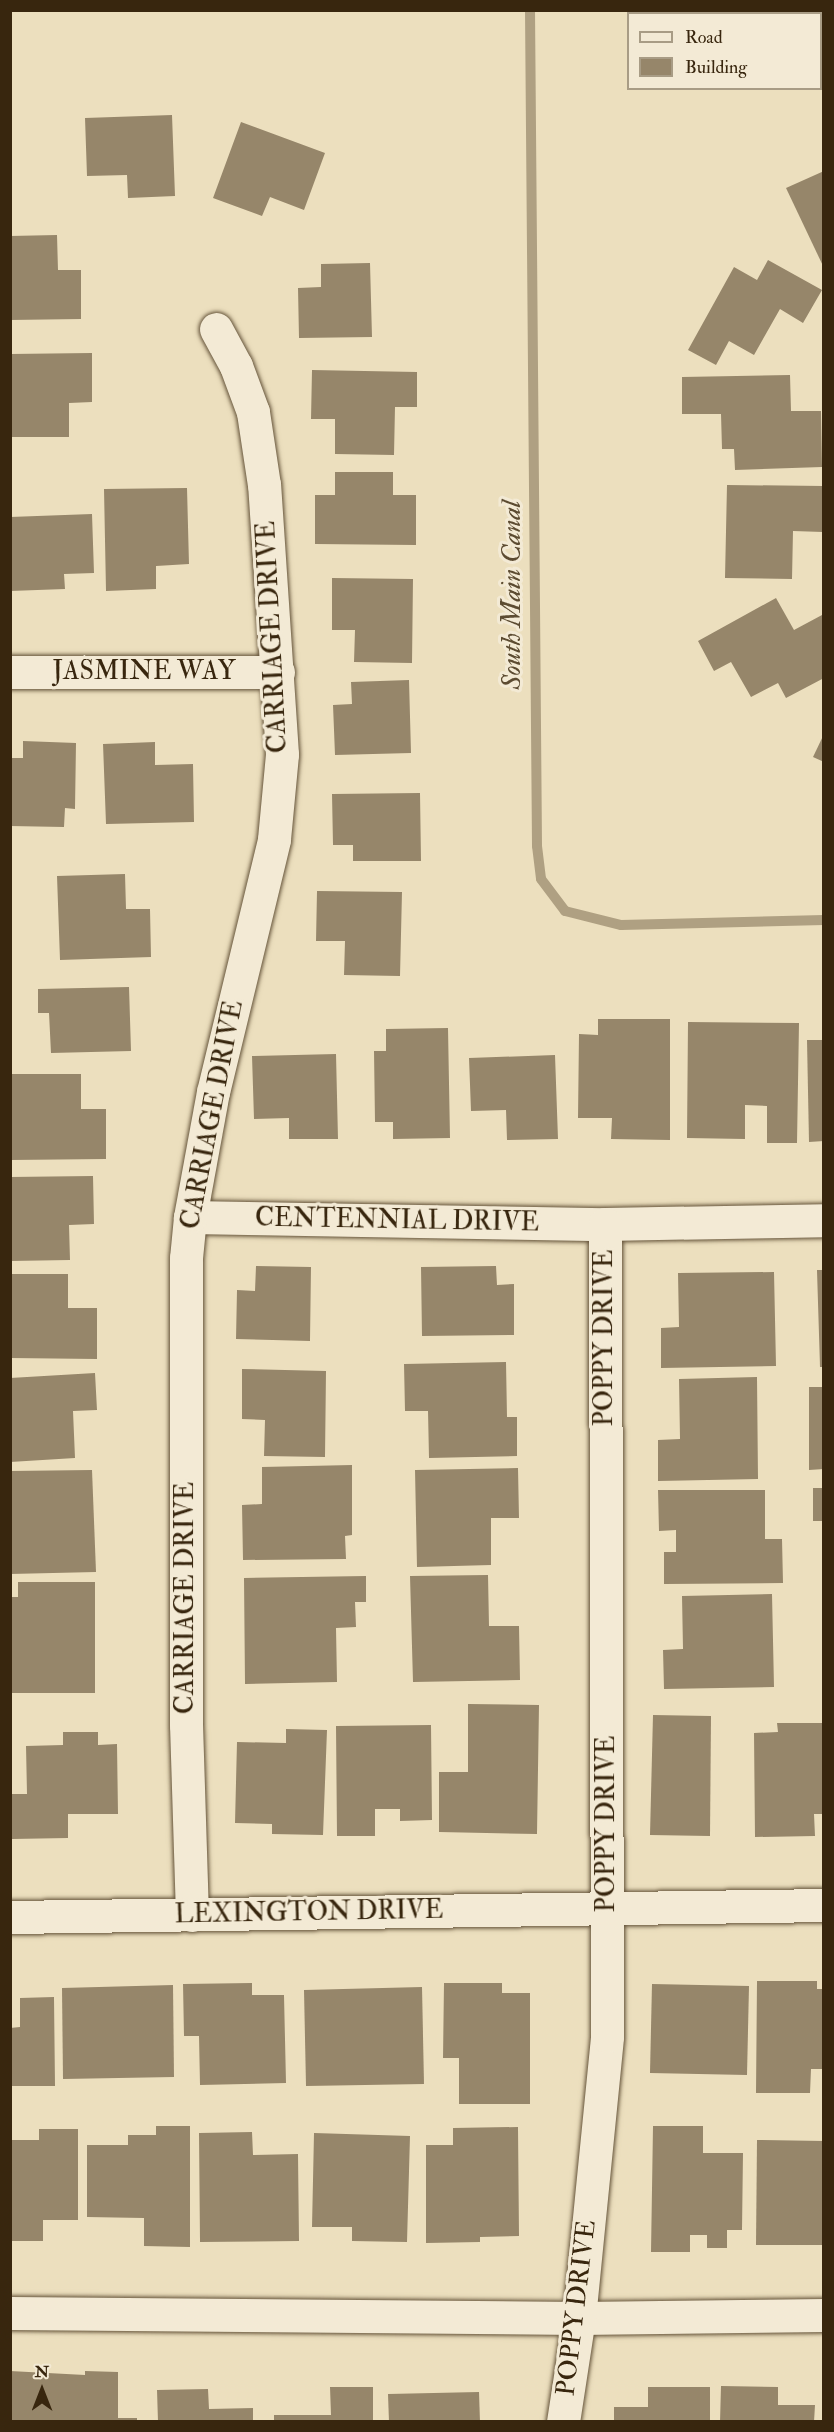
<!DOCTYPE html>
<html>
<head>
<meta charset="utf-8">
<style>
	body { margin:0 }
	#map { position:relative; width:834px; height:2432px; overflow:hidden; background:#ecdfbe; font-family:"IM FELL Double Pica",serif }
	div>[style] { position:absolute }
	.green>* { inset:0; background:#cdc0a0 }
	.stream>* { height:10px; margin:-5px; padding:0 5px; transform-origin:5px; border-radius:5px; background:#afa082 }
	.building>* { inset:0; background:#96866a }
	.roads { filter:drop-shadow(0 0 2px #65543a) drop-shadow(0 0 2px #65543a) }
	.minor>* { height:33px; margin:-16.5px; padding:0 16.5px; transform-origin:16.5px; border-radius:16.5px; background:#f3ead5 }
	span { translate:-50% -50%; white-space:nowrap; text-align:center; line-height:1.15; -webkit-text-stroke:6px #f3ead5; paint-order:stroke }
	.street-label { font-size:26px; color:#38260e }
	.water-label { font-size:27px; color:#5c4b31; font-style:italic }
	.frame { position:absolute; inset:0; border:12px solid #38260e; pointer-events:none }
	.legend { position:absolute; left:627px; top:12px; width:195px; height:78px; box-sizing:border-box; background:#f3ead5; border:2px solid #a89c85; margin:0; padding:8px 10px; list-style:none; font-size:18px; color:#38260e }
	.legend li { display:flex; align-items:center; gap:12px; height:30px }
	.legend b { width:30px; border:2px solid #a89c85 }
	.north { position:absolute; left:12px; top:2360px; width:60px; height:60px; -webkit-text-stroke:4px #f3ead5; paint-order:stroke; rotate:0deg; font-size:16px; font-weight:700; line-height:24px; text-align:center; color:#38260e }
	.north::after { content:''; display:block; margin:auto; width:21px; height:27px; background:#38260e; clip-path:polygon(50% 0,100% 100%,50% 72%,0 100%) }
</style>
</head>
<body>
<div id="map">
	<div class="green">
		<div style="clip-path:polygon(672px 11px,823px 11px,823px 84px,820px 84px,820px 14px,672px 14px)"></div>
	</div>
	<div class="stream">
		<div style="left:530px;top:10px;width:836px;rotate:89.52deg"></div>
		<div style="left:537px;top:846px;width:33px;rotate:83deg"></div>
		<div style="left:541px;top:879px;width:40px;rotate:53deg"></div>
		<div style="left:565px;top:911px;width:58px;rotate:14deg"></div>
		<div style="left:621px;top:925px;width:203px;rotate:-1.4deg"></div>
	</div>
	<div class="building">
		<div style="clip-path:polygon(172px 115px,175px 196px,128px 198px,127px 175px,87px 176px,85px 118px)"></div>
		<div style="clip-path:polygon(241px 122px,325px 153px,304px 210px,270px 197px,262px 216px,213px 198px)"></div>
		<div style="clip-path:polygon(824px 171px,824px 268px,786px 188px)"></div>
		<div style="clip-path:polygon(57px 235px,58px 270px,81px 270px,81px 319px,10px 320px,10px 236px)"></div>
		<div style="clip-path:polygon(768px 260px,822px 290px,803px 323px,780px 309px,754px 355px,729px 341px,716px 365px,688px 350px,734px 267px,757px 280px)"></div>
		<div style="clip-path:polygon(370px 263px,372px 337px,299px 338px,298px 288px,321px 287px,321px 264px)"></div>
		<div style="clip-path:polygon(92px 353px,92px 402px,69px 403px,69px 437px,10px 437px,10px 354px)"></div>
		<div style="clip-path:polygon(312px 370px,417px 372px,417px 407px,395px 407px,394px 455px,335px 454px,335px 419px,311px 419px)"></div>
		<div style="clip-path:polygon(790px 375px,791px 411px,821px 411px,822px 467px,735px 470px,734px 449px,722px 449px,721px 414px,682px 414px,682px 377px)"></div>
		<div style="clip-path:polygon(335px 472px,393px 472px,393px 495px,416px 495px,416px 545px,315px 544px,315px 495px,335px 495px)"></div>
		<div style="clip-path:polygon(727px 485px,823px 486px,823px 532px,793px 531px,792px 579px,725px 578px)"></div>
		<div style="clip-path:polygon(187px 488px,189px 564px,156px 566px,156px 589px,106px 591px,104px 489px)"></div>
		<div style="clip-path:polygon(92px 514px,94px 573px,64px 574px,65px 589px,10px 591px,10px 517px)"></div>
		<div style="clip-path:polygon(332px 578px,413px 579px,412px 663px,354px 662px,355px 630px,332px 630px)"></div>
		<div style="clip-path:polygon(776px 598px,794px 630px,822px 615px,824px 678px,786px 698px,778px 683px,751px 697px,731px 662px,714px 671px,698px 641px)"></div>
		<div style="clip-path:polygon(409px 680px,411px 753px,335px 755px,333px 705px,352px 704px,351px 682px)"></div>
		<div style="clip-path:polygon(824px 734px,824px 762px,813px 757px)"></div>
		<div style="clip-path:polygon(23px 741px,76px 743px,75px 809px,65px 808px,64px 827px,10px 826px,10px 758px,23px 758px)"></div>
		<div style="clip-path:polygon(155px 742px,155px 765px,193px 764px,194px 822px,106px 824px,103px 744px)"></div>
		<div style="clip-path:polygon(420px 793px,421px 861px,353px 861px,353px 845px,333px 845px,332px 794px)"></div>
		<div style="clip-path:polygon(125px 874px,126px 909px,150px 909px,151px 957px,60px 960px,57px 876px)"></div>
		<div style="clip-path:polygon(317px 891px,402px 892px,400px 976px,344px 975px,345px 941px,316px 941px)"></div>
		<div style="clip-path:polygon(129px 987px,131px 1051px,51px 1053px,49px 1013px,38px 1013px,38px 989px)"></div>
		<div style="clip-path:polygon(598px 1019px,670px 1019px,670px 1140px,611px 1139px,612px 1118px,578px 1118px,579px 1034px,598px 1035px)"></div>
		<div style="clip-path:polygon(688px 1022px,799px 1023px,797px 1143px,767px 1143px,767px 1106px,745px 1105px,745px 1139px,687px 1138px)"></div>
		<div style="clip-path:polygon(448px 1028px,450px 1138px,393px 1139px,393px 1122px,375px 1122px,374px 1051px,386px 1051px,386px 1029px)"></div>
		<div style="clip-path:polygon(807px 1040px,824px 1040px,824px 1141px,809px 1142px)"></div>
		<div style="clip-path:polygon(336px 1054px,338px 1139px,289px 1139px,289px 1118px,254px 1119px,252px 1056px)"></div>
		<div style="clip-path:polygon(555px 1055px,558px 1139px,507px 1140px,506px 1110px,471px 1111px,469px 1058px)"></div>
		<div style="clip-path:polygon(11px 1074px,81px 1074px,81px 1109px,106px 1109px,106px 1159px,10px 1160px)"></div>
		<div style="clip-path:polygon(93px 1176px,94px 1224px,69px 1225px,70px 1260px,10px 1261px,10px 1177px)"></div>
		<div style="clip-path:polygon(256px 1266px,311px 1267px,310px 1341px,236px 1339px,237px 1290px,255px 1291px)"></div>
		<div style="clip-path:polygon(496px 1266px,497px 1285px,514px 1284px,514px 1335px,422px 1336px,421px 1267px)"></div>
		<div style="clip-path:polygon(817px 1270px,824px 1270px,824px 1367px,820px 1367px)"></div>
		<div style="clip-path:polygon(774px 1272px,776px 1366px,661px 1368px,661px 1328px,679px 1327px,678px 1273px)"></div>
		<div style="clip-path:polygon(10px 1274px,68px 1274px,68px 1308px,97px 1308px,97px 1359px,10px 1358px)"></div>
		<div style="clip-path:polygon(506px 1362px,507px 1417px,517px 1417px,517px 1456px,429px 1458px,428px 1411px,405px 1411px,404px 1364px)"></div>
		<div style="clip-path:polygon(242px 1369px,326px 1371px,325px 1457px,264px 1456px,265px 1420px,242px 1419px)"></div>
		<div style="clip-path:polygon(95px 1373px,97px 1410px,73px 1411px,75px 1458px,10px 1462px,10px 1378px)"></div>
		<div style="clip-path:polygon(757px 1377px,758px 1479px,658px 1481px,658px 1440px,680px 1439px,679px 1379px)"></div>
		<div style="clip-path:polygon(809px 1387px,824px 1387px,824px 1469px,809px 1470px)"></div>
		<div style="clip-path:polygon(352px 1465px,352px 1535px,345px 1536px,346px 1559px,243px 1560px,242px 1505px,262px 1504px,262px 1467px)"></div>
		<div style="clip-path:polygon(518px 1468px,519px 1518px,491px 1518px,491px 1565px,417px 1567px,415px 1470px)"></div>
		<div style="clip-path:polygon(92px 1470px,96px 1572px,10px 1574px,10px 1471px)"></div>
		<div style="clip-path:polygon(813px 1488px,824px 1488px,824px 1521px,813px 1521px)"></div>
		<div style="clip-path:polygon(658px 1490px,765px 1490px,765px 1539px,782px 1539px,783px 1583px,664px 1584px,664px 1552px,676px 1552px,676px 1530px,659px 1531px)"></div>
		<div style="clip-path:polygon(488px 1575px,489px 1626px,519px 1626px,520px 1680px,413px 1682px,410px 1576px)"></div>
		<div style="clip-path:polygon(366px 1576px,366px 1602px,355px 1602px,356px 1627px,336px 1628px,337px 1682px,245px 1684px,244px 1578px)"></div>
		<div style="clip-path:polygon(18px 1582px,95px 1582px,95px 1693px,10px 1693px,10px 1597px,18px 1597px)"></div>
		<div style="clip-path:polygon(772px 1594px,774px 1687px,664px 1689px,663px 1650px,683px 1649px,682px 1596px)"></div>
		<div style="clip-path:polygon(468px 1704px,539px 1705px,537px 1834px,439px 1832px,439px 1772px,468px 1772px)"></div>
		<div style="clip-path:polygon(653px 1715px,711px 1716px,710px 1836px,650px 1835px)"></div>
		<div style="clip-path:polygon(777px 1723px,824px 1723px,824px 1814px,814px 1814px,815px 1836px,755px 1837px,754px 1733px,778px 1732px)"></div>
		<div style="clip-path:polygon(431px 1725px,432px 1820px,400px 1821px,400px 1809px,375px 1809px,375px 1836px,337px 1836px,336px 1726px)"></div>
		<div style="clip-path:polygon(286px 1729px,327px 1730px,323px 1835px,272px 1834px,272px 1824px,235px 1823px,237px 1742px,286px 1743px)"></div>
		<div style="clip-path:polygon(63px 1732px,98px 1732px,98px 1745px,117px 1744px,118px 1814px,68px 1814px,68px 1838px,12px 1839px,11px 1794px,27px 1794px,26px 1746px,63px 1745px)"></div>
		<div style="clip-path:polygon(757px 1981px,817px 1981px,817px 1989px,824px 1989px,824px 2069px,811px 2069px,810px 2093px,756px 2093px)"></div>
		<div style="clip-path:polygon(252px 1983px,252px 1995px,284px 1995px,286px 2083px,200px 2085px,199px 2036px,184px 2036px,183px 1984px)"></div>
		<div style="clip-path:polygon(444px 1983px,502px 1983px,502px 1993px,530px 1993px,530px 2104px,459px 2104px,459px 2058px,443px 2058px)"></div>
		<div style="clip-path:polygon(652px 1984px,749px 1986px,747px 2075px,650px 2073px)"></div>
		<div style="clip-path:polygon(173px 1985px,174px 2077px,63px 2079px,62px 1988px)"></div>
		<div style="clip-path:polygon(422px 1987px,424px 2084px,306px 2086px,304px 1990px)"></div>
		<div style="clip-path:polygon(54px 1997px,55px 2086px,10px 2086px,10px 2028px,20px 2027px,20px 1998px)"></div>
		<div style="clip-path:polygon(156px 2126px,190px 2126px,190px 2247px,144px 2246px,144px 2218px,87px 2217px,87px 2145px,128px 2145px,128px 2135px,156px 2135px)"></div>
		<div style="clip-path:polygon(653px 2126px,703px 2126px,703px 2153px,743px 2153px,742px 2230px,727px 2230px,727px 2248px,707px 2248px,707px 2235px,690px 2235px,690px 2252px,651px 2252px)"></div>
		<div style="clip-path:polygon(518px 2127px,519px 2236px,480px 2237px,480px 2242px,426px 2243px,426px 2145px,453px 2145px,453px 2128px)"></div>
		<div style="clip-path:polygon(39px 2129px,78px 2129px,78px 2220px,43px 2220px,43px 2241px,10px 2241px,10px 2140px,39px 2140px)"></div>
		<div style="clip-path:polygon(252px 2132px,253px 2155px,298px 2154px,299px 2241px,200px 2242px,199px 2133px)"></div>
		<div style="clip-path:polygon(314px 2133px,410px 2136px,407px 2242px,352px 2241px,352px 2227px,312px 2227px)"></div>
		<div style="clip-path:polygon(757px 2140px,824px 2141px,824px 2245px,756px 2245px)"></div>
		<div style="clip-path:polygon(10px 2371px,85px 2375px,85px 2371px,118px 2372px,118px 2418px,137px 2418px,137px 2422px,10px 2422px)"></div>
		<div style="clip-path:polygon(721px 2386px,778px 2387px,778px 2405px,815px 2405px,814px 2422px,720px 2422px)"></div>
		<div style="clip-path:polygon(330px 2387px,373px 2387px,373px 2422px,274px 2422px,274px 2415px,331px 2415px)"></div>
		<div style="clip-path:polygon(648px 2387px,710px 2387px,710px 2422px,614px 2422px,614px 2407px,648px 2407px)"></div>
		<div style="clip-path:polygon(208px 2389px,209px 2409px,253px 2408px,253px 2422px,158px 2422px,157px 2390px)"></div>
		<div style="clip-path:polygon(479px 2392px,480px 2422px,389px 2422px,388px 2394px)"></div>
	</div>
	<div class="roads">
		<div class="minor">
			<div style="left:10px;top:672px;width:268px"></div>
			<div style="left:190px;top:1217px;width:415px;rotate:1deg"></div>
			<div style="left:605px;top:1224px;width:219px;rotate:-1deg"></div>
			<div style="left:192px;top:1915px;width:190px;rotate:-91.8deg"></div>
			<div style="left:186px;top:1725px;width:467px;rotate:-90deg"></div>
			<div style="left:186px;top:1258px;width:41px;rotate:-84.4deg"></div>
			<div style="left:190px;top:1217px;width:127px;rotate:-79.6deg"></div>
			<div style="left:213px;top:1092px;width:260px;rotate:-76.4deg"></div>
			<div style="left:274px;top:839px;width:85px;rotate:-84.6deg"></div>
			<div style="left:282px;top:754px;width:270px;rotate:-93.8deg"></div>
			<div style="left:264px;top:485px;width:74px;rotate:-98.6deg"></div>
			<div style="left:253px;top:412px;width:49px;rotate:-110.3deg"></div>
			<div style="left:236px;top:366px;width:42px;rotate:-118.4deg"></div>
			<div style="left:10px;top:1917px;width:814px;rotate:-0.84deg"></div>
			<div style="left:10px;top:2313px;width:569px;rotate:0.5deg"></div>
			<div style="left:579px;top:2318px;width:245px;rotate:-0.7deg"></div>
			<div style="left:563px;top:2422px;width:105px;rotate:-81.3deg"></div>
			<div style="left:579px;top:2318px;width:283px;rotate:-84.3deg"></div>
			<div style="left:607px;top:2036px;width:812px;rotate:-90.14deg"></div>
		</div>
	</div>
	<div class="street-label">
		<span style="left:273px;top:637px;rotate:-93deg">CARRIAGE DRIVE</span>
		<span style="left:144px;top:672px">JASMINE WAY</span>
		<span style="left:213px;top:1115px;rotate:-79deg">CARRIAGE DRIVE</span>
		<span style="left:397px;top:1221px;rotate:1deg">CENTENNIAL DRIVE</span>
		<span style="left:605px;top:1338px;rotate:-90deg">POPPY DRIVE</span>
		<span style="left:186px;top:1598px;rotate:-90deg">CARRIAGE DRIVE</span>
		<span style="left:607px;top:1824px;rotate:-90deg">POPPY DRIVE</span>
		<span style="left:309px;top:1913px;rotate:-1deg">LEXINGTON DRIVE</span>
		<span style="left:577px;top:2308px;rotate:-83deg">POPPY DRIVE</span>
	</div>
	<div class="water-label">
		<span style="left:512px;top:595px;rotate:-90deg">South Main Canal</span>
	</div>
	<div class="frame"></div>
	<ul class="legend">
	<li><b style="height:8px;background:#f3ead5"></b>Road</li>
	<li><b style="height:16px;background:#96866a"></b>Building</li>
	</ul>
	<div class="north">N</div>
</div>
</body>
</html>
